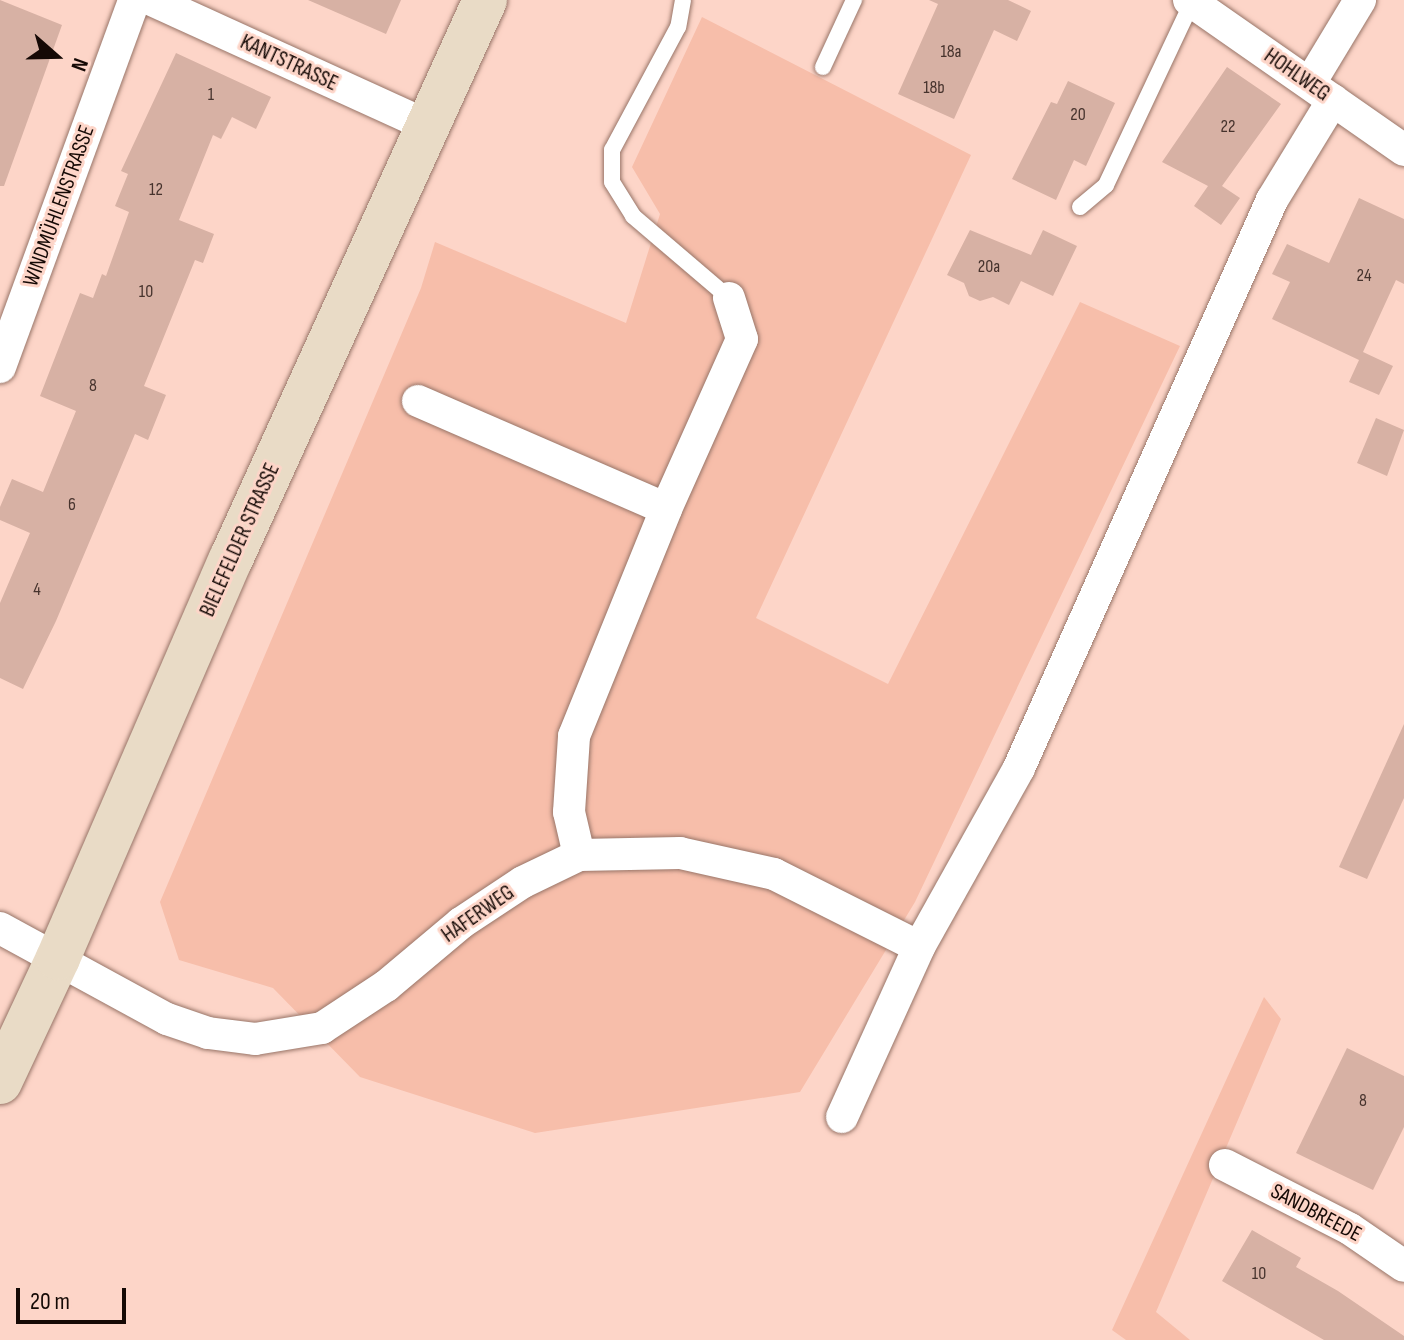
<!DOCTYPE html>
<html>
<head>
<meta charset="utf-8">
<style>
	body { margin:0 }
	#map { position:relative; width:1404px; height:1340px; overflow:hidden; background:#fdd5c8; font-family:"Sofia Sans Condensed",sans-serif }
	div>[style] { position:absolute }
	.green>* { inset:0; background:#f7beaa }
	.building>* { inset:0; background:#d7b1a4 }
	.roads { filter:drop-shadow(0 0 2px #987568) drop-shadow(0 0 2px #987568) }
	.lane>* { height:16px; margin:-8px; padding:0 8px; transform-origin:8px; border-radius:8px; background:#fff }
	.street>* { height:32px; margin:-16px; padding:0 16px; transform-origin:16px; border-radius:16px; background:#fff }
	.secondary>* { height:44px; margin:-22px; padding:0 22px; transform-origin:22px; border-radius:22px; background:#e9dbc6 }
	span { translate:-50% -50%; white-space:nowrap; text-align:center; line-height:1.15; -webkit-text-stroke:6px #fdd5c8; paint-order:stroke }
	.number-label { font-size:18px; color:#46332d }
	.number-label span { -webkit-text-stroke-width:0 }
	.street-label { font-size:22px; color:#150905 }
	.north { position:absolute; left:16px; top:16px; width:80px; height:80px; -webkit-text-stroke:6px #fdd5c8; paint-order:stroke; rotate:110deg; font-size:22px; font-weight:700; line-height:32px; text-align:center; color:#150905 }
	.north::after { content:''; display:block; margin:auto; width:28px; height:36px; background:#150905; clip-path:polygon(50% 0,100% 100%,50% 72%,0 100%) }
	.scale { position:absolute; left:16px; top:1288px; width:110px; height:36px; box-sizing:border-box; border:4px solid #150905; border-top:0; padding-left:10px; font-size:24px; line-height:28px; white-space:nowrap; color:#150905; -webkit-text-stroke:6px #fdd5c8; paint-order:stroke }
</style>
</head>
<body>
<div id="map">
	<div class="green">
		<div style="clip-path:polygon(702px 17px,971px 155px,756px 618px,888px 684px,1080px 302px,1180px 346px,915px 902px,800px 1092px,535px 1133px,360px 1077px,273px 988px,179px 960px,160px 902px,421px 288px,435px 242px,626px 323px,660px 214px,632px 167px)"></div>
		<div style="clip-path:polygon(1264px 997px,1281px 1019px,1156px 1312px,1190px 1340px,1126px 1340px,1112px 1330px)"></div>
	</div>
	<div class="building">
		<div style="clip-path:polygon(0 0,62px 25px,4px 186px,0 186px)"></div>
		<div style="clip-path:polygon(308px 0,401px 0,386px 34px)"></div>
		<div style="clip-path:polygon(929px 0,1008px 0,1031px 11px,1017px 41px,994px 30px,954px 119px,898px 94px,938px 4px)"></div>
		<div style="clip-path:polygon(176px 53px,271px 97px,256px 129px,232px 117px,221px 139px,213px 135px,179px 220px,214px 234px,203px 263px,195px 260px,144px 386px,166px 395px,148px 440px,135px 434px,56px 621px,23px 689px,0 678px,0 603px,30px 533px,0 520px,0 507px,12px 479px,43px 492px,76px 411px,40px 396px,80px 293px,93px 298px,102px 274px,106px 276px,129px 212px,115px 206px,128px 174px,121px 171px)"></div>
		<div style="clip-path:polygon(1227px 67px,1281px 104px,1222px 186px,1240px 198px,1221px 225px,1194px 206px,1208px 186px,1162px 162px)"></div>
		<div style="clip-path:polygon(1068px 81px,1115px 103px,1086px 166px,1074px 160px,1056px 200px,1012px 179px,1051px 102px,1057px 104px)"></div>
		<div style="clip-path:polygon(1359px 198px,1404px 219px,1404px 284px,1396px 280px,1363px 352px,1393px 366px,1379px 395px,1349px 382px,1359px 360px,1272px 319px,1290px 282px,1272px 274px,1287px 244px,1329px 263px)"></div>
		<div style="clip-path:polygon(970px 230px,1031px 255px,1043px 230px,1077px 246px,1053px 296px,1021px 281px,1009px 305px,993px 297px,980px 301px,969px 296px,964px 283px,947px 275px)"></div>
		<div style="clip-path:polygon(1376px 418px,1404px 430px,1387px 476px,1357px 463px)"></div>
		<div style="clip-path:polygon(1404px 724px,1404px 798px,1367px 879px,1339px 867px)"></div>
		<div style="clip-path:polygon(1347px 1048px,1404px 1076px,1404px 1127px,1373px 1190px,1296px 1153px)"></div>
		<div style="clip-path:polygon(1252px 1230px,1301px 1258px,1296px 1267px,1338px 1291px,1404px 1336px,1404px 1340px,1324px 1340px,1222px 1281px)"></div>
	</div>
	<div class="roads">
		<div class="lane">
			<div style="left:683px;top:0;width:27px;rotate:100deg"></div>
			<div style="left:678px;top:27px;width:140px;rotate:118.2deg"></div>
			<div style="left:612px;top:150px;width:32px;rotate:90deg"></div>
			<div style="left:612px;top:182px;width:40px;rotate:58deg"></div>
			<div style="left:633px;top:216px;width:126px;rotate:40.5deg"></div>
			<div style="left:823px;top:67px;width:74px;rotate:-65.2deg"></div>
			<div style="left:1080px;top:207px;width:34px;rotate:-40deg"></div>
			<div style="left:1106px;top:185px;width:202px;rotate:-64.8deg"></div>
		</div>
		<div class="street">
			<div style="left:152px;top:0;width:301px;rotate:24.5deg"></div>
			<div style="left:1189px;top:0;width:262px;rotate:34.9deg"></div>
			<div style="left:1310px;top:83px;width:97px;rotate:-58.9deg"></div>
			<div style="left:0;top:367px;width:391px;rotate:-69.9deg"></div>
			<div style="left:418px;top:401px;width:270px;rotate:23.5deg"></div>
			<div style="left:579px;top:855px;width:44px;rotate:-103.1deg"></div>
			<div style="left:569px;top:812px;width:76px;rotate:-86.2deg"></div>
			<div style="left:574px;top:736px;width:245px;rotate:-67.9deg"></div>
			<div style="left:666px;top:509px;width:186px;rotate:-65.9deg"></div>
			<div style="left:742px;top:339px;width:43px;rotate:-107.6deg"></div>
			<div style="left:0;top:928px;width:190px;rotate:28.6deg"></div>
			<div style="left:167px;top:1019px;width:43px;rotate:18.9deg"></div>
			<div style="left:208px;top:1033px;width:47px;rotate:7.3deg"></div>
			<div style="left:255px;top:1039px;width:68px;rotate:-9.3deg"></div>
			<div style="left:322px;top:1028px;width:77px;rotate:-33.3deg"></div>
			<div style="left:386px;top:986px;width:98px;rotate:-40deg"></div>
			<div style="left:461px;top:923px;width:74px;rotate:-33.5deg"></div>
			<div style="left:523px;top:882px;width:62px;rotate:-25.7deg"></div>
			<div style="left:579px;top:855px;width:101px;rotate:-1.1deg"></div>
			<div style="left:680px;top:853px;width:96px;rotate:12.6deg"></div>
			<div style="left:774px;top:874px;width:162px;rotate:26.7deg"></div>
			<div style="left:842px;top:1117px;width:187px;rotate:-65.6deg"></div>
			<div style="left:919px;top:947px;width:205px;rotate:-60.8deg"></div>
			<div style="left:1019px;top:768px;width:622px;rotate:-65.99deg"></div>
			<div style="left:1272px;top:200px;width:117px;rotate:-58.6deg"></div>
			<div style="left:1225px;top:1165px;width:140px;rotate:27.1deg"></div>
			<div style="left:1350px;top:1229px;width:65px;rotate:34.4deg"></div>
		</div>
		<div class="secondary">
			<div style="left:0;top:1082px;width:137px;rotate:-64.9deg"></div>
			<div style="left:58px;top:958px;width:435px;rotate:-66.6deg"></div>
			<div style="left:231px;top:559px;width:614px;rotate:-65.56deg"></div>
		</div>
	</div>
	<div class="number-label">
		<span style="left:951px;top:52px">18a</span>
		<span style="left:934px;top:88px">18b</span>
		<span style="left:211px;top:95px">1</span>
		<span style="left:1078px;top:115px">20</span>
		<span style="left:1228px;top:127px">22</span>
		<span style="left:156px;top:190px">12</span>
		<span style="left:989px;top:267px">20a</span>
		<span style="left:1364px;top:276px">24</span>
		<span style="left:146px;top:292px">10</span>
		<span style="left:93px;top:386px">8</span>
		<span style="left:72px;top:505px">6</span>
		<span style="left:37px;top:590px">4</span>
		<span style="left:1363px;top:1101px">8</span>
		<span style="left:1259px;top:1274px">10</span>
	</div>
	<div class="street-label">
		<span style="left:289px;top:63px;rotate:25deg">KANTSTRASSE</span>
		<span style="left:1297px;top:75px;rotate:35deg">HOHLWEG</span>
		<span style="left:59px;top:206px;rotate:-70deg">WINDMÜHLENSTRASSE</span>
		<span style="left:240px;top:540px;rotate:-66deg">BIELEFELDER STRASSE</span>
		<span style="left:478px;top:914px;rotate:-35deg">HAFERWEG</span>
		<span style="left:1316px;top:1213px;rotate:28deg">SANDBREEDE</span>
	</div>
	<div class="north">N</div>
	<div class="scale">20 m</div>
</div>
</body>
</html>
